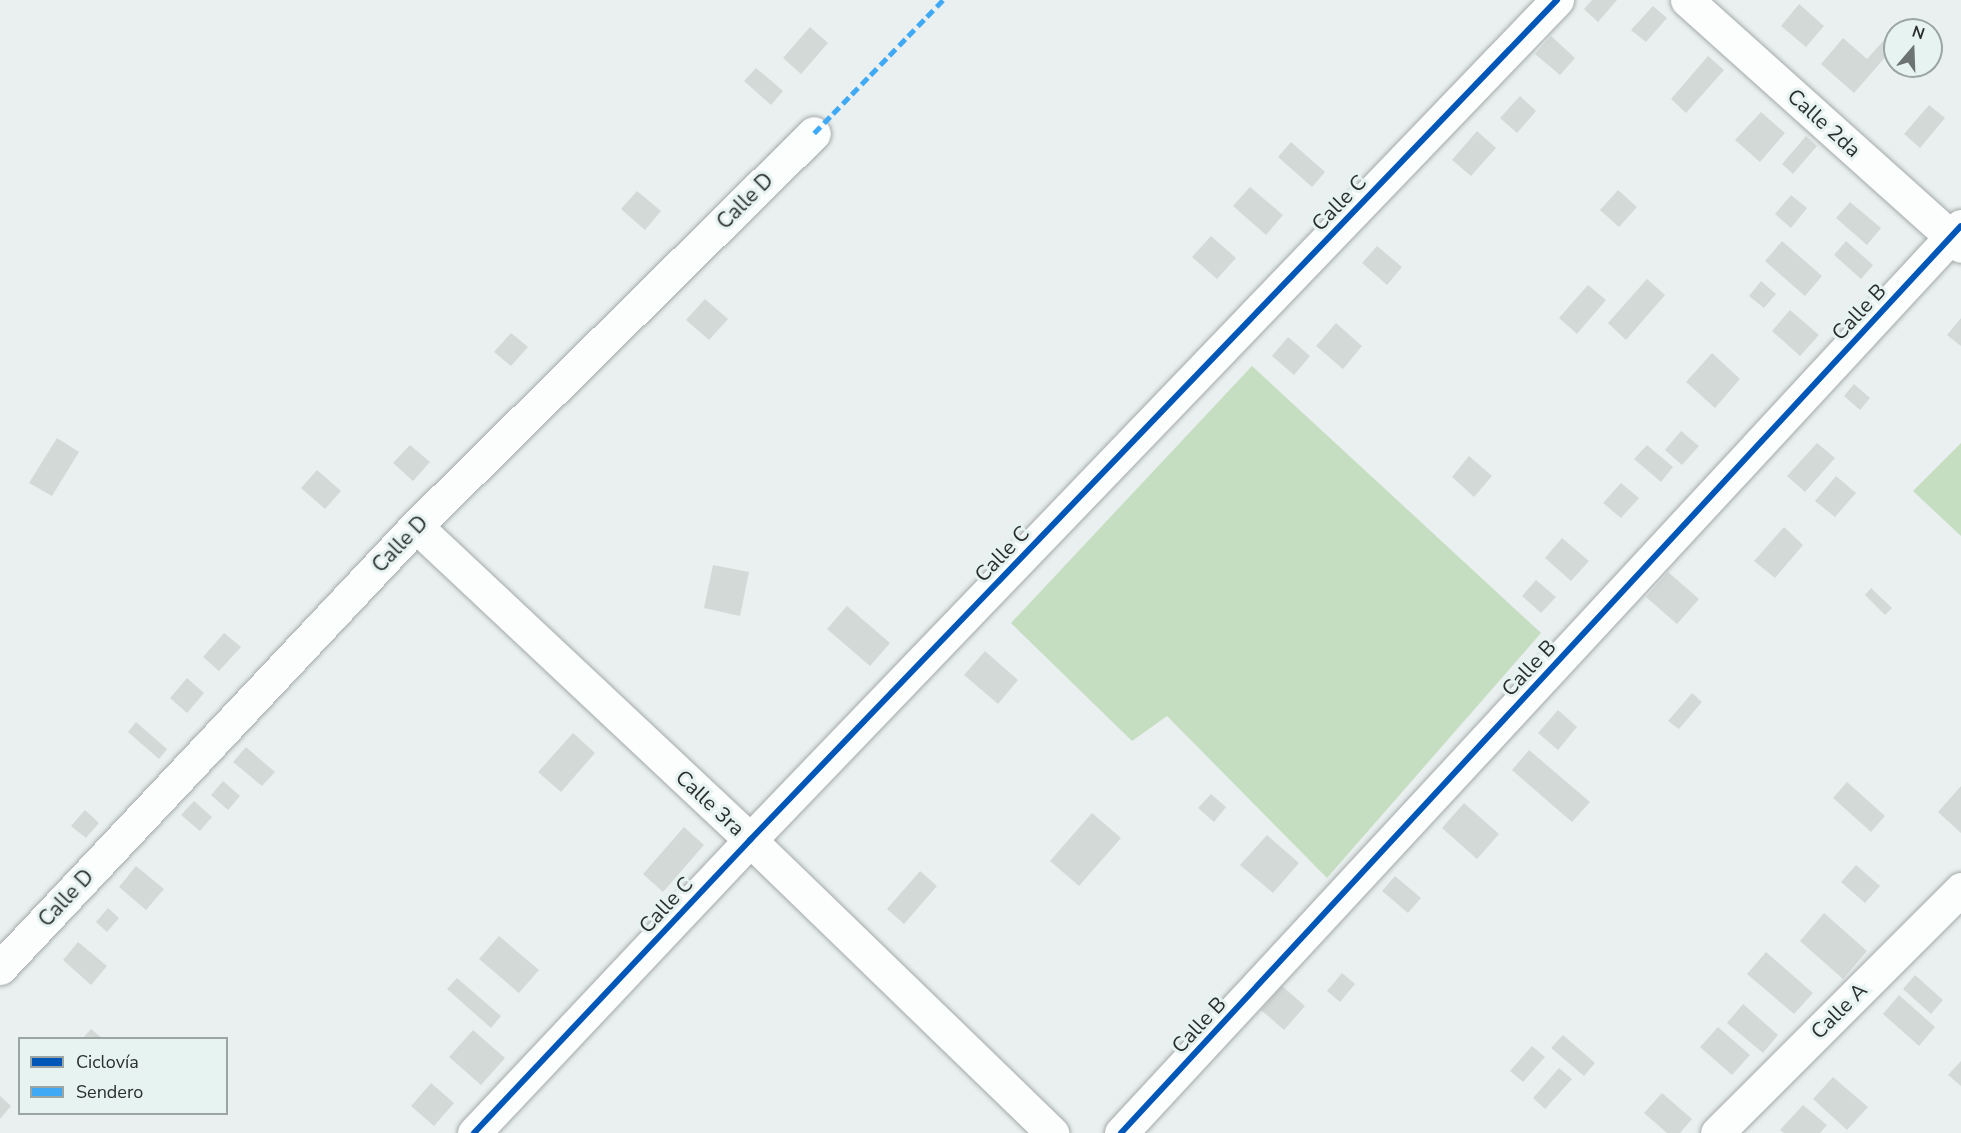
<!DOCTYPE html>
<html>
<head>
<meta charset="utf-8">
<style>
	body { margin:0 }
	#map { position:relative; width:1961px; height:1133px; overflow:hidden; background:#e9f0ef; font-family:"Nunito Sans",sans-serif }
	div>[style] { position:absolute }
	.green>* { inset:0; background:#c5ddc1 }
	.building>* { inset:0; background:#d3d9d7 }
	.roads { filter:drop-shadow(0 0 2px #a4a9a9) drop-shadow(0 0 2px #a4a9a9) }
	.minor>* { height:33px; margin:-16.5px; padding:0 16.5px; transform-origin:16.5px; border-radius:16.5px; background:#fcfdfd }
	.quiet>* { height:4.5px; margin-top:-2.25px; transform-origin:0; background:repeating-linear-gradient(90deg,#3fa9f5 0 9px,transparent 0 13.5px) }
	.cycleway>* { height:6px; margin:-3px; padding:0 3px; transform-origin:3px; border-radius:3px; background:#0057b8 }
	span { translate:-50% -50%; white-space:nowrap; text-align:center; line-height:1.15; -webkit-text-stroke:6px #e6f3f1; paint-order:stroke }
	.street-label { font-size:21px; color:#2a2f2e }
	.legend { position:absolute; left:18px; top:1037px; width:210px; height:78px; box-sizing:border-box; background:#e6f3f1; border:2px solid #9ba5a3; margin:0; padding:8px 10px; list-style:none; font-size:18px; color:#2a2f2e }
	.legend li { display:flex; align-items:center; gap:12px; height:30px }
	.legend b { width:30px; border:2px solid #9ba5a3 }
	.north { position:absolute; left:1883px; top:18px; width:60px; height:60px; box-sizing:border-box; background:#e6f3f1; border:2px solid #9ba5a3; border-radius:50%; rotate:19deg; font-size:16px; font-weight:700; line-height:24px; text-align:center; color:#2a2f2e }
	.north::after { content:''; display:block; margin:auto; width:21px; height:27px; background:#6d7372; clip-path:polygon(50% 0,100% 100%,50% 72%,0 100%) }
</style>
</head>
<body>
<div id="map">
	<div class="green">
		<div style="clip-path:polygon(1252px 366px,1541px 633px,1327px 878px,1167px 716px,1132px 741px,1011px 623px)"></div>
		<div style="clip-path:polygon(1961px 443px,1961px 536px,1913px 491px)"></div>
	</div>
	<div class="building">
		<div style="clip-path:polygon(1592px 0,1617px 0,1598px 22px,1584px 9px)"></div>
		<div style="clip-path:polygon(1799px 4px,1824px 26px,1806px 47px,1781px 26px)"></div>
		<div style="clip-path:polygon(1653px 6px,1667px 18px,1646px 42px,1631px 30px)"></div>
		<div style="clip-path:polygon(810px 27px,828px 43px,801px 74px,783px 58px)"></div>
		<div style="clip-path:polygon(1551px 36px,1575px 58px,1560px 75px,1535px 54px)"></div>
		<div style="clip-path:polygon(1843px 38px,1867px 59px,1885px 39px,1894px 47px,1854px 93px,1821px 64px)"></div>
		<div style="clip-path:polygon(1708px 56px,1724px 70px,1686px 113px,1671px 99px)"></div>
		<div style="clip-path:polygon(756px 68px,783px 91px,771px 105px,744px 81px)"></div>
		<div style="clip-path:polygon(1520px 96px,1536px 111px,1517px 133px,1500px 118px)"></div>
		<div style="clip-path:polygon(1929px 105px,1945px 118px,1920px 148px,1904px 134px)"></div>
		<div style="clip-path:polygon(1761px 112px,1785px 133px,1760px 162px,1735px 140px)"></div>
		<div style="clip-path:polygon(1477px 131px,1496px 148px,1471px 176px,1452px 160px)"></div>
		<div style="clip-path:polygon(1806px 136px,1817px 146px,1793px 174px,1782px 164px)"></div>
		<div style="clip-path:polygon(1291px 142px,1325px 172px,1312px 187px,1278px 157px)"></div>
		<div style="clip-path:polygon(1250px 187px,1283px 215px,1266px 235px,1233px 206px)"></div>
		<div style="clip-path:polygon(1618px 190px,1637px 207px,1619px 227px,1600px 210px)"></div>
		<div style="clip-path:polygon(637px 191px,661px 211px,645px 230px,621px 209px)"></div>
		<div style="clip-path:polygon(1791px 195px,1807px 208px,1791px 228px,1775px 214px)"></div>
		<div style="clip-path:polygon(1850px 202px,1881px 228px,1867px 245px,1836px 218px)"></div>
		<div style="clip-path:polygon(1211px 236px,1236px 258px,1217px 279px,1192px 257px)"></div>
		<div style="clip-path:polygon(1782px 241px,1822px 276px,1805px 296px,1765px 261px)"></div>
		<div style="clip-path:polygon(1846px 241px,1873px 265px,1861px 279px,1834px 255px)"></div>
		<div style="clip-path:polygon(1377px 246px,1402px 267px,1387px 285px,1362px 263px)"></div>
		<div style="clip-path:polygon(1647px 279px,1665px 295px,1626px 340px,1608px 323px)"></div>
		<div style="clip-path:polygon(1761px 281px,1776px 294px,1764px 308px,1749px 296px)"></div>
		<div style="clip-path:polygon(1588px 285px,1606px 300px,1577px 334px,1559px 318px)"></div>
		<div style="clip-path:polygon(705px 299px,728px 319px,709px 340px,686px 320px)"></div>
		<div style="clip-path:polygon(1790px 310px,1819px 335px,1800px 356px,1772px 331px)"></div>
		<div style="clip-path:polygon(1961px 318px,1961px 346px,1947px 335px)"></div>
		<div style="clip-path:polygon(1336px 323px,1362px 346px,1343px 369px,1316px 346px)"></div>
		<div style="clip-path:polygon(511px 333px,528px 347px,511px 366px,494px 352px)"></div>
		<div style="clip-path:polygon(1288px 337px,1310px 356px,1294px 375px,1272px 356px)"></div>
		<div style="clip-path:polygon(1712px 353px,1740px 379px,1715px 408px,1686px 382px)"></div>
		<div style="clip-path:polygon(1854px 384px,1870px 398px,1860px 410px,1844px 396px)"></div>
		<div style="clip-path:polygon(1681px 431px,1699px 446px,1682px 465px,1665px 450px)"></div>
		<div style="clip-path:polygon(57px 438px,79px 452px,52px 496px,29px 483px)"></div>
		<div style="clip-path:polygon(1817px 443px,1835px 458px,1805px 492px,1787px 476px)"></div>
		<div style="clip-path:polygon(410px 445px,430px 462px,413px 481px,393px 463px)"></div>
		<div style="clip-path:polygon(1647px 445px,1673px 467px,1661px 482px,1634px 459px)"></div>
		<div style="clip-path:polygon(1469px 456px,1492px 476px,1474px 497px,1452px 477px)"></div>
		<div style="clip-path:polygon(317px 470px,341px 491px,325px 509px,301px 488px)"></div>
		<div style="clip-path:polygon(1836px 476px,1856px 493px,1835px 517px,1815px 501px)"></div>
		<div style="clip-path:polygon(1621px 483px,1639px 498px,1621px 518px,1603px 503px)"></div>
		<div style="clip-path:polygon(1784px 527px,1803px 545px,1775px 578px,1754px 561px)"></div>
		<div style="clip-path:polygon(1562px 538px,1589px 561px,1571px 581px,1545px 558px)"></div>
		<div style="clip-path:polygon(713px 565px,749px 572px,740px 616px,704px 608px)"></div>
		<div style="clip-path:polygon(1668px 572px,1699px 599px,1677px 624px,1646px 597px)"></div>
		<div style="clip-path:polygon(1536px 580px,1556px 597px,1541px 613px,1522px 596px)"></div>
		<div style="clip-path:polygon(1871px 588px,1892px 608px,1885px 615px,1865px 595px)"></div>
		<div style="clip-path:polygon(847px 606px,890px 643px,870px 666px,827px 629px)"></div>
		<div style="clip-path:polygon(224px 633px,241px 647px,219px 671px,203px 657px)"></div>
		<div style="clip-path:polygon(985px 651px,1018px 680px,998px 704px,964px 675px)"></div>
		<div style="clip-path:polygon(187px 678px,204px 693px,187px 713px,170px 698px)"></div>
		<div style="clip-path:polygon(1692px 693px,1702px 702px,1679px 729px,1668px 721px)"></div>
		<div style="clip-path:polygon(1558px 710px,1577px 727px,1558px 750px,1538px 733px)"></div>
		<div style="clip-path:polygon(136px 722px,167px 749px,159px 759px,128px 732px)"></div>
		<div style="clip-path:polygon(573px 733px,595px 753px,561px 792px,538px 772px)"></div>
		<div style="clip-path:polygon(246px 747px,275px 772px,262px 786px,233px 762px)"></div>
		<div style="clip-path:polygon(1529px 750px,1590px 802px,1572px 822px,1512px 770px)"></div>
		<div style="clip-path:polygon(223px 781px,240px 796px,228px 810px,211px 795px)"></div>
		<div style="clip-path:polygon(1847px 782px,1885px 816px,1871px 832px,1833px 798px)"></div>
		<div style="clip-path:polygon(1961px 786px,1961px 833px,1938px 812px)"></div>
		<div style="clip-path:polygon(1211px 794px,1226px 807px,1214px 822px,1198px 808px)"></div>
		<div style="clip-path:polygon(194px 801px,212px 817px,200px 831px,181px 815px)"></div>
		<div style="clip-path:polygon(1464px 803px,1499px 834px,1477px 859px,1442px 828px)"></div>
		<div style="clip-path:polygon(85px 810px,99px 823px,86px 838px,71px 826px)"></div>
		<div style="clip-path:polygon(1092px 813px,1121px 838px,1079px 886px,1050px 861px)"></div>
		<div style="clip-path:polygon(684px 827px,704px 845px,663px 892px,643px 874px)"></div>
		<div style="clip-path:polygon(1267px 835px,1299px 863px,1273px 893px,1240px 865px)"></div>
		<div style="clip-path:polygon(1856px 865px,1880px 886px,1865px 903px,1841px 882px)"></div>
		<div style="clip-path:polygon(136px 866px,164px 889px,146px 910px,119px 887px)"></div>
		<div style="clip-path:polygon(920px 871px,937px 886px,904px 924px,887px 909px)"></div>
		<div style="clip-path:polygon(1395px 876px,1421px 898px,1408px 913px,1382px 891px)"></div>
		<div style="clip-path:polygon(108px 908px,119px 918px,107px 932px,96px 922px)"></div>
		<div style="clip-path:polygon(1824px 913px,1867px 951px,1843px 979px,1800px 941px)"></div>
		<div style="clip-path:polygon(499px 936px,539px 970px,519px 993px,479px 959px)"></div>
		<div style="clip-path:polygon(78px 942px,107px 966px,91px 985px,63px 960px)"></div>
		<div style="clip-path:polygon(1766px 952px,1813px 993px,1794px 1014px,1747px 974px)"></div>
		<div style="clip-path:polygon(1342px 973px,1355px 984px,1340px 1002px,1327px 991px)"></div>
		<div style="clip-path:polygon(1915px 975px,1943px 1000px,1931px 1014px,1903px 989px)"></div>
		<div style="clip-path:polygon(457px 978px,501px 1016px,491px 1028px,447px 989px)"></div>
		<div style="clip-path:polygon(1282px 986px,1305px 1006px,1284px 1030px,1261px 1010px)"></div>
		<div style="clip-path:polygon(1899px 995px,1935px 1027px,1919px 1046px,1883px 1014px)"></div>
		<div style="clip-path:polygon(1743px 1004px,1778px 1035px,1763px 1053px,1727px 1023px)"></div>
		<div style="clip-path:polygon(1718px 1027px,1750px 1055px,1732px 1075px,1700px 1047px)"></div>
		<div style="clip-path:polygon(91px 1029px,102px 1038px,83px 1038px)"></div>
		<div style="clip-path:polygon(473px 1030px,505px 1058px,481px 1085px,449px 1057px)"></div>
		<div style="clip-path:polygon(1563px 1035px,1595px 1063px,1584px 1076px,1551px 1048px)"></div>
		<div style="clip-path:polygon(1532px 1046px,1545px 1057px,1523px 1082px,1510px 1071px)"></div>
		<div style="clip-path:polygon(1961px 1061px,1961px 1086px,1948px 1075px)"></div>
		<div style="clip-path:polygon(1559px 1068px,1572px 1079px,1545px 1109px,1533px 1098px)"></div>
		<div style="clip-path:polygon(1833px 1077px,1868px 1107px,1847px 1130px,1813px 1099px)"></div>
		<div style="clip-path:polygon(431px 1083px,454px 1103px,434px 1126px,411px 1106px)"></div>
		<div style="clip-path:polygon(1662px 1093px,1692px 1119px,1680px 1133px,1667px 1133px,1644px 1113px)"></div>
		<div style="clip-path:polygon(0 1096px,11px 1106px,0 1119px)"></div>
		<div style="clip-path:polygon(1803px 1105px,1827px 1125px,1820px 1133px,1784px 1133px,1780px 1130px)"></div>
	</div>
	<div class="roads">
		<div class="minor">
			<div style="left:1687px;top:0;width:368px;rotate:41.9deg"></div>
			<div style="left:416px;top:526px;width:458px;rotate:43.2deg"></div>
			<div style="left:750px;top:840px;width:421px;rotate:44.1deg"></div>
			<div style="left:0;top:968px;width:607px;rotate:-46.74deg"></div>
			<div style="left:416px;top:526px;width:559px;rotate:-44.64deg"></div>
			<div style="left:474px;top:1133px;width:403px;rotate:-46.7deg"></div>
			<div style="left:750px;top:840px;width:1165px;rotate:-46.15deg"></div>
			<div style="left:1121px;top:1133px;width:1236px;rotate:-47.2deg"></div>
			<div style="left:1717px;top:1133px;width:345px;rotate:-45deg"></div>
		</div>
	</div>
	<div class="quiet">
		<div style="left:814px;top:133px;width:185px;rotate:-45.9deg"></div>
	</div>
	<div class="cycleway">
		<div style="left:474px;top:1133px;width:403px;rotate:-46.7deg"></div>
		<div style="left:750px;top:840px;width:1165px;rotate:-46.15deg"></div>
		<div style="left:1121px;top:1133px;width:1236px;rotate:-47.2deg"></div>
	</div>
	<div class="street-label">
		<span style="left:1824px;top:123px;rotate:42deg">Calle 2da</span>
		<span style="left:745px;top:201px;rotate:-45deg">Calle D</span>
		<span style="left:1339px;top:203px;rotate:-46deg">Calle C</span>
		<span style="left:1859px;top:312px;rotate:-47deg">Calle B</span>
		<span style="left:400px;top:544px;rotate:-46deg">Calle D</span>
		<span style="left:1002px;top:554px;rotate:-46deg">Calle C</span>
		<span style="left:1529px;top:668px;rotate:-47deg">Calle B</span>
		<span style="left:710px;top:803px;rotate:43deg">Calle 3ra</span>
		<span style="left:66px;top:898px;rotate:-47deg">Calle D</span>
		<span style="left:666px;top:905px;rotate:-47deg">Calle C</span>
		<span style="left:1839px;top:1011px;rotate:-45deg">Calle A</span>
		<span style="left:1199px;top:1025px;rotate:-47deg">Calle B</span>
	</div>
	<ul class="legend">
	<li><b style="height:8px;background:#0057b8"></b>Ciclovía</li>
	<li><b style="height:8px;background:#3fa9f5"></b>Sendero</li>
	</ul>
	<div class="north">N</div>
</div>
</body>
</html>
